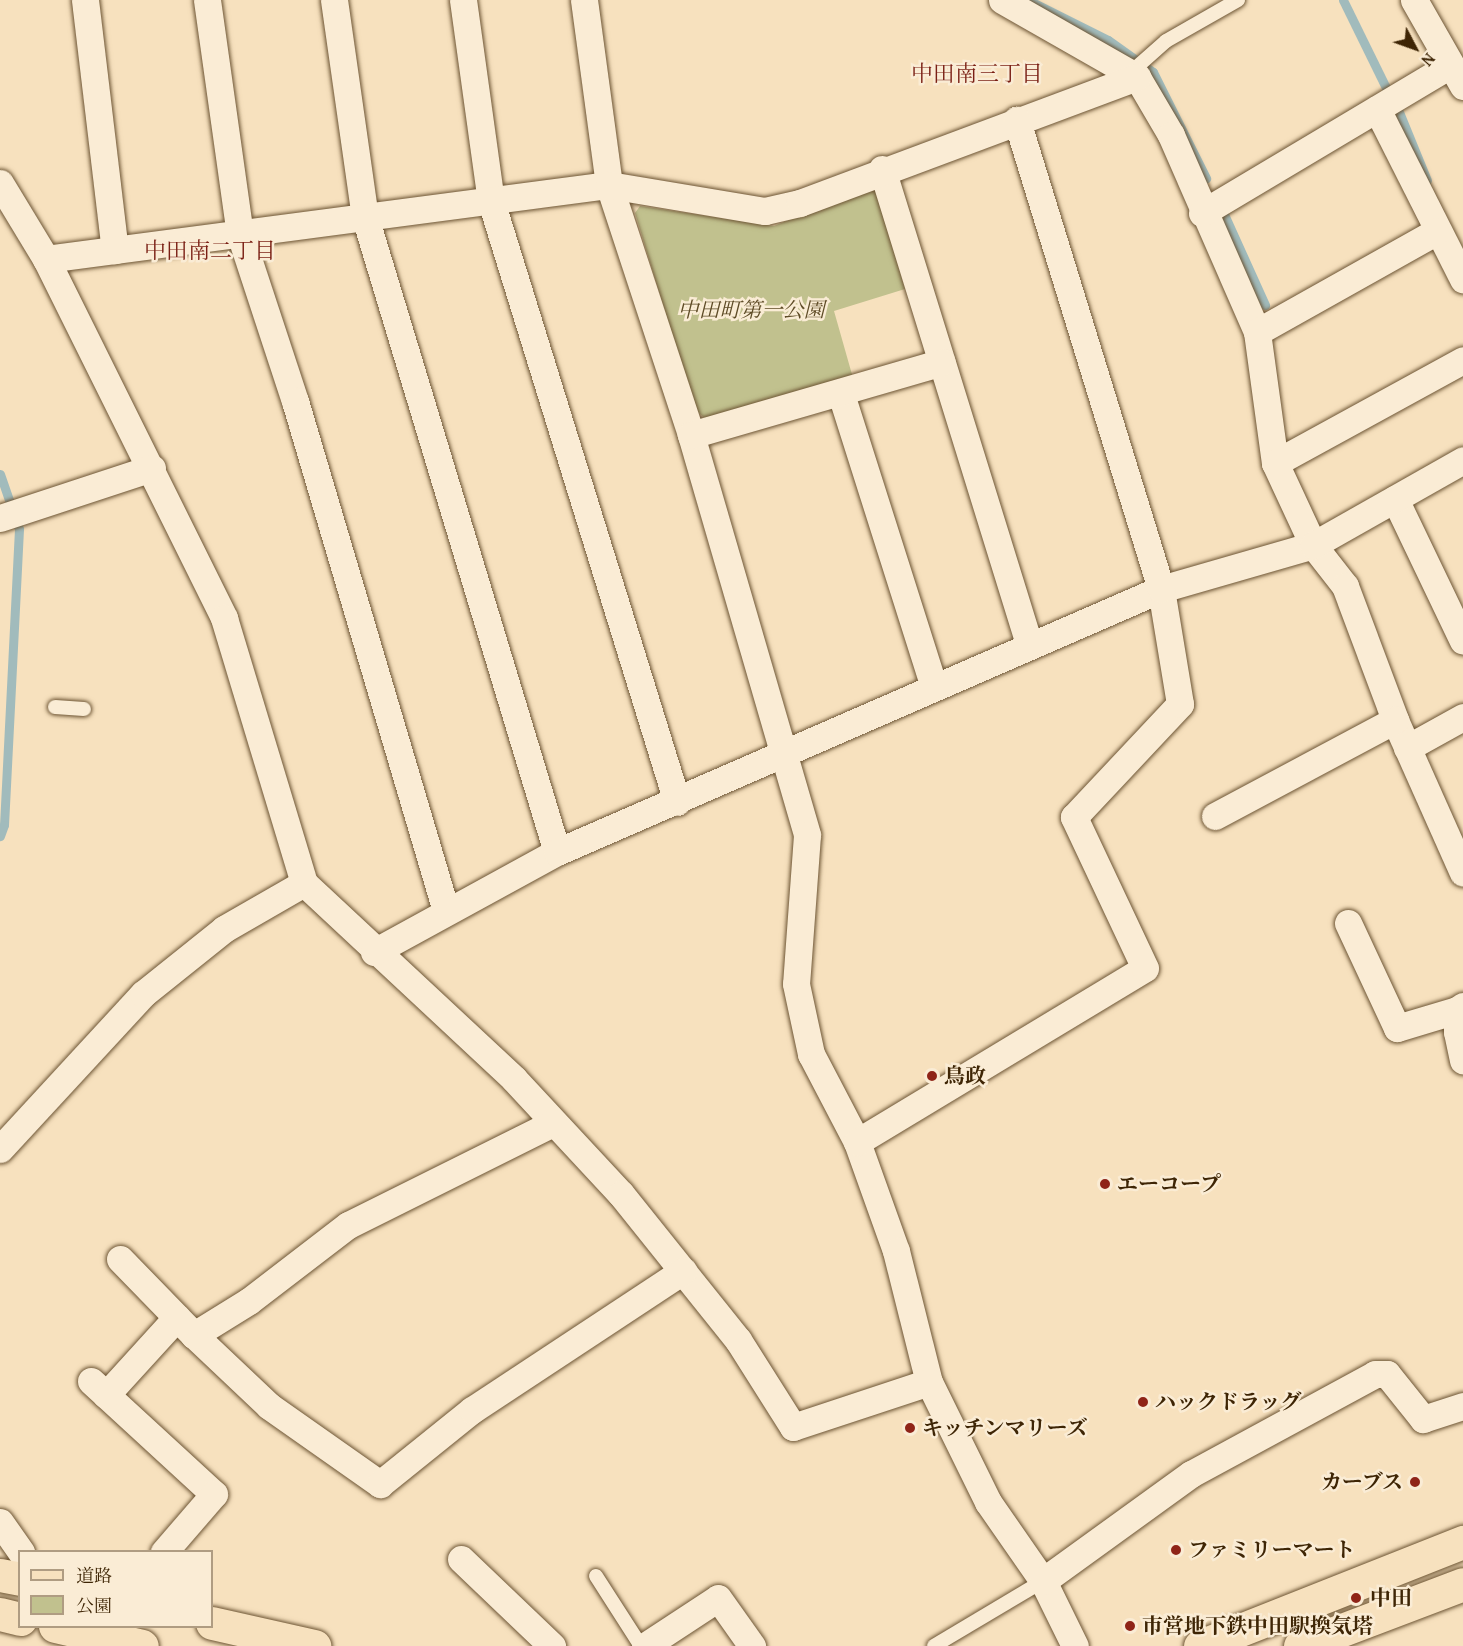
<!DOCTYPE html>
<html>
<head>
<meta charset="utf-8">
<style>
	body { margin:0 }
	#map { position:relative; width:1463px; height:1646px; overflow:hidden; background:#f7e1be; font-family:"Gentium Book Plus","Noto Serif JP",serif }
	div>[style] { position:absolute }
	.green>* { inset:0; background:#c1c18e }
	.stream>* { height:9px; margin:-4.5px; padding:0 4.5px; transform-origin:4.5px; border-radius:4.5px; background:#a1bbbc }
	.roads { filter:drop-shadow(0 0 2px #6c5433) drop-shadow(0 0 2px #6c5433) }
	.lane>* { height:14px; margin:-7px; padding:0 7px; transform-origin:7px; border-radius:7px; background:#faecd5 }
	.street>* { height:27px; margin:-13.5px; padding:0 13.5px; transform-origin:13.5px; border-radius:13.5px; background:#faecd5 }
	.primary>* { height:33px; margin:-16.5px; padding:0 16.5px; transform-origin:16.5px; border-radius:16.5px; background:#f7e1be }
	.dots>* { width:16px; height:16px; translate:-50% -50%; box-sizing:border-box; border:3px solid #faecd5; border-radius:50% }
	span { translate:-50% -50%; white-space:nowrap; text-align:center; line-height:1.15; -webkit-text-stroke:5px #faecd5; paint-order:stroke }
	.park-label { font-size:21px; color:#5f4c27; font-style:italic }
	.poi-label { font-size:21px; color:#3e2505; font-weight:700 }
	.left { translate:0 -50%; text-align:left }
	.right { translate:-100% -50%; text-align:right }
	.neighbourhood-label { font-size:22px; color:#7a1f14 }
	.legend { position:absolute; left:18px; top:1550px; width:195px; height:78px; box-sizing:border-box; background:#faecd5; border:2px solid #af9c82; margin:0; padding:8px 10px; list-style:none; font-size:18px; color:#3e2505 }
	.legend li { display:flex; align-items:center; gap:12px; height:30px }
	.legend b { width:30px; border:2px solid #af9c82 }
	.north { position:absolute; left:1385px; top:18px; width:60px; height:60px; -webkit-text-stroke:4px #faecd5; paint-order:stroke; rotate:131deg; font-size:16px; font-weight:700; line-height:24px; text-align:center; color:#3e2505 }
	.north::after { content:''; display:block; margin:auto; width:21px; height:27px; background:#3e2505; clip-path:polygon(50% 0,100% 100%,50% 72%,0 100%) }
</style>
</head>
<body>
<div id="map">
	<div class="green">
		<div style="clip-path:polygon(874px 185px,905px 289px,834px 311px,853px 378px,711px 423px,695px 410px,635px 213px,640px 206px,774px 226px)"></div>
	</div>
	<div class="stream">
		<div style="left:1343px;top:0;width:100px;rotate:63.9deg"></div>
		<div style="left:1032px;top:2px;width:85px;rotate:26.6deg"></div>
		<div style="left:1108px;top:40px;width:55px;rotate:35.4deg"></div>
		<div style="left:1153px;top:72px;width:119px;rotate:63.4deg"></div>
		<div style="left:1397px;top:107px;width:79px;rotate:67.7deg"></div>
		<div style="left:1224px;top:214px;width:100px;rotate:65.7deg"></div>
		<div style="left:0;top:474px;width:58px;rotate:70.9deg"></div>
		<div style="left:19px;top:529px;width:296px;rotate:92.9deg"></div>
		<div style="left:4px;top:825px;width:12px;rotate:110deg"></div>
	</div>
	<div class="roads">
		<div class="lane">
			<div style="left:1130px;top:73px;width:48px;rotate:-41.6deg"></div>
			<div style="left:1166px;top:41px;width:83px;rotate:-29.7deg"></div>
			<div style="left:55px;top:707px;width:29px;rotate:4deg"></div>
			<div style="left:596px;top:1576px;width:83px;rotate:57.3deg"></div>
			<div style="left:934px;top:1646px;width:127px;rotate:-30.8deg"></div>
		</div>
		<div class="street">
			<div style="left:85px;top:0;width:252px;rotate:83.2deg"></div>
			<div style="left:207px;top:0;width:236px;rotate:82deg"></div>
			<div style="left:240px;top:234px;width:176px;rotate:71.8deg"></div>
			<div style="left:295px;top:401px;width:532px;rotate:73.51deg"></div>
			<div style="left:334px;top:0;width:219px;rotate:81.9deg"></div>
			<div style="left:365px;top:217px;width:663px;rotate:73.18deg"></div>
			<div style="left:463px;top:0;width:203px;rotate:82.1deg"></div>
			<div style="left:491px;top:201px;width:629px;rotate:72.8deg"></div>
			<div style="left:584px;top:0;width:187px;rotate:82.3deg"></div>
			<div style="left:609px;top:185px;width:263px;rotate:71.8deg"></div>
			<div style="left:691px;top:435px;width:416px;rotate:73.8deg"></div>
			<div style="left:807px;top:835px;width:149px;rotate:94.2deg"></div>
			<div style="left:796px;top:984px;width:72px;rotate:77.9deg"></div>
			<div style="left:811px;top:1054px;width:99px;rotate:62.4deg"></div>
			<div style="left:857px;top:1142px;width:116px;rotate:70.3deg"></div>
			<div style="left:896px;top:1251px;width:135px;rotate:75.9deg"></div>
			<div style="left:929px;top:1382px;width:134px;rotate:63.8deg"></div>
			<div style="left:988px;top:1502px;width:96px;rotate:55.2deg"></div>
			<div style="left:1043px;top:1581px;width:72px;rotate:63.8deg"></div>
			<div style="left:1002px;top:0;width:155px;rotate:29.7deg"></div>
			<div style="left:1137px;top:77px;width:67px;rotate:59.6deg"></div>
			<div style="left:1171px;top:135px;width:215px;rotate:66.4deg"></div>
			<div style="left:1257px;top:332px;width:132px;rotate:82.2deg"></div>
			<div style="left:1275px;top:463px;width:90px;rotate:65.1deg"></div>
			<div style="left:1313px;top:545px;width:52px;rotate:52deg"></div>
			<div style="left:1345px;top:586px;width:143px;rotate:69.5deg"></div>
			<div style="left:1395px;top:720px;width:167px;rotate:66deg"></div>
			<div style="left:1414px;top:0;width:99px;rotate:60.3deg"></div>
			<div style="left:1377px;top:109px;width:191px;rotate:63.2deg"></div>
			<div style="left:882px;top:169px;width:497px;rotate:72.8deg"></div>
			<div style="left:0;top:183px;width:89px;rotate:58.8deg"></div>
			<div style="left:46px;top:259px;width:401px;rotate:63.6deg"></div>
			<div style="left:224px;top:618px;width:277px;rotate:73.2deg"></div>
			<div style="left:304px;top:883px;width:287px;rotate:43deg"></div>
			<div style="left:514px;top:1079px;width:157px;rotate:47.1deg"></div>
			<div style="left:621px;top:1194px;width:187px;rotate:51.3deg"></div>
			<div style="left:738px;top:1340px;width:103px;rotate:57.7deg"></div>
			<div style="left:793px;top:1427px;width:143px;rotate:-18.3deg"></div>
			<div style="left:1202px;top:213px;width:289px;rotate:-30.8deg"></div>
			<div style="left:46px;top:259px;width:568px;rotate:-7.49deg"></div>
			<div style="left:609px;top:185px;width:158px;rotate:9.5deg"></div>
			<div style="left:765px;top:211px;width:36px;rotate:-13deg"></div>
			<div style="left:800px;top:203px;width:360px;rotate:-20.5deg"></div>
			<div style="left:1257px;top:332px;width:206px;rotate:-29.3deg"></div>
			<div style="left:841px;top:394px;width:307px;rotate:72.4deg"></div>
			<div style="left:691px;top:435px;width:261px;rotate:-16.2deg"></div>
			<div style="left:1275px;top:463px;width:214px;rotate:-28.7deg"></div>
			<div style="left:1395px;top:499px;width:157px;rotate:64.4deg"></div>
			<div style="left:0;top:518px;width:160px;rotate:-18.2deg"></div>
			<div style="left:1407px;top:748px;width:64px;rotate:-29deg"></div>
			<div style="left:1215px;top:816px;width:204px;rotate:-28.1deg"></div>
			<div style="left:1348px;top:923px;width:116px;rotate:65deg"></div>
			<div style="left:1397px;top:1028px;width:63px;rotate:-16.7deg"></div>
			<div style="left:374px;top:952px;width:209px;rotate:-28.7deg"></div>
			<div style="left:557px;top:852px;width:659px;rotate:-23.53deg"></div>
			<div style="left:1161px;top:589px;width:158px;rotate:-16.1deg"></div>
			<div style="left:1313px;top:545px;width:172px;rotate:-29.5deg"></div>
			<div style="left:1463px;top:1006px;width:7px;rotate:146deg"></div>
			<div style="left:1457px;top:1010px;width:22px;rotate:90deg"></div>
			<div style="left:1457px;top:1032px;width:29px;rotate:78deg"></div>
			<div style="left:553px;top:1123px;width:229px;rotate:153.5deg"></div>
			<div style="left:348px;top:1225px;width:125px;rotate:142.5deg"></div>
			<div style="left:249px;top:1301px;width:65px;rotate:148.3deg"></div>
			<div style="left:194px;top:1335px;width:103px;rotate:43.4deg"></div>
			<div style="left:269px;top:1406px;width:136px;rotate:35.1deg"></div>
			<div style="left:380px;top:1484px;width:118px;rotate:-38.8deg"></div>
			<div style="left:472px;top:1410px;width:253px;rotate:-33.4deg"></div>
			<div style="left:857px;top:1142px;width:336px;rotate:-31.1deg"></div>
			<div style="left:1145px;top:968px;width:167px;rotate:-115.2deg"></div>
			<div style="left:1074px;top:817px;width:155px;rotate:-46.8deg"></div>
			<div style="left:1180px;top:704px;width:117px;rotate:-99.4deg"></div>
			<div style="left:1161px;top:589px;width:491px;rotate:-107.1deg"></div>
			<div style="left:0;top:1149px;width:211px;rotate:-47.3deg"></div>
			<div style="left:143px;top:994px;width:104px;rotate:-38.7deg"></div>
			<div style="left:224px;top:929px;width:92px;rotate:-29.9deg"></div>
			<div style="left:120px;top:1259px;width:106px;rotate:45.8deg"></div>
			<div style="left:91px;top:1381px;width:167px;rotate:42.6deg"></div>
			<div style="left:214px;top:1494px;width:77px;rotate:130.8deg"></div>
			<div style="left:106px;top:1395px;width:105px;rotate:-47.7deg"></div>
			<div style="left:0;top:1522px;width:37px;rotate:55deg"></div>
			<div style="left:461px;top:1559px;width:126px;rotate:43.7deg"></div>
			<div style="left:1043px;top:1581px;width:183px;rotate:-35.9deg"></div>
			<div style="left:1191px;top:1474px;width:209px;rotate:-28.5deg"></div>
			<div style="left:1375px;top:1374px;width:12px"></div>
			<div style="left:1387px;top:1374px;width:58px;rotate:51.3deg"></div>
			<div style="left:1423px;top:1419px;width:42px;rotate:-18deg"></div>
			<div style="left:645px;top:1646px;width:87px;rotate:-33.3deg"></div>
			<div style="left:718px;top:1598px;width:59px;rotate:54.7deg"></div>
		</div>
		<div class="primary">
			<div style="left:0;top:1575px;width:20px;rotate:11deg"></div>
			<div style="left:0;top:1614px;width:21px;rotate:14deg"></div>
			<div style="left:212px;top:1623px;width:105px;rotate:12.7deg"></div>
			<div style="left:55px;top:1626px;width:89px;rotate:12.9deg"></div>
			<div style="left:1200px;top:1646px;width:283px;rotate:-21.6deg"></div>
			<div style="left:1300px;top:1646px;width:174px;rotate:-20.8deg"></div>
		</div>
	</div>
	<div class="dots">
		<div style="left:932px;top:1076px;background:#8f2418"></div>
		<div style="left:1105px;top:1184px;background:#8f2418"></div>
		<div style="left:1143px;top:1402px;background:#8f2418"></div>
		<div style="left:910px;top:1428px;background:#8f2418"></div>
		<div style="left:1415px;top:1482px;background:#8f2418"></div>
		<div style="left:1176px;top:1550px;background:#8f2418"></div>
		<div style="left:1356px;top:1598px;background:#8f2418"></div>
		<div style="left:1130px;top:1626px;background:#8f2418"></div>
	</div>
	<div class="park-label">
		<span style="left:751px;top:310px">中田町第一公園</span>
	</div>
	<div class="poi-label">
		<span class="left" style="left:944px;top:1076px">鳥政</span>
		<span class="left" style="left:1117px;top:1184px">エーコープ</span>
		<span class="left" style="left:1155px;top:1402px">ハックドラッグ</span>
		<span class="left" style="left:922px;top:1428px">キッチンマリーズ</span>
		<span class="right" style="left:1403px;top:1482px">カーブス</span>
		<span class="left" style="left:1188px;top:1550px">ファミリーマート</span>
		<span class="left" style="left:1370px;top:1598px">中田</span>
		<span class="left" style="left:1142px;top:1626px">市営地下鉄中田駅換気塔</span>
	</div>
	<div class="neighbourhood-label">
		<span style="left:977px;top:74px">中田南三丁目</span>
		<span style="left:210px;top:251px">中田南二丁目</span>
	</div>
	<ul class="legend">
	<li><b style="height:8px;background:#f7e1be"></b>道路</li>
	<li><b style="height:16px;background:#c1c18e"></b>公園</li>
	</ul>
	<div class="north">N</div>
</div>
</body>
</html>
